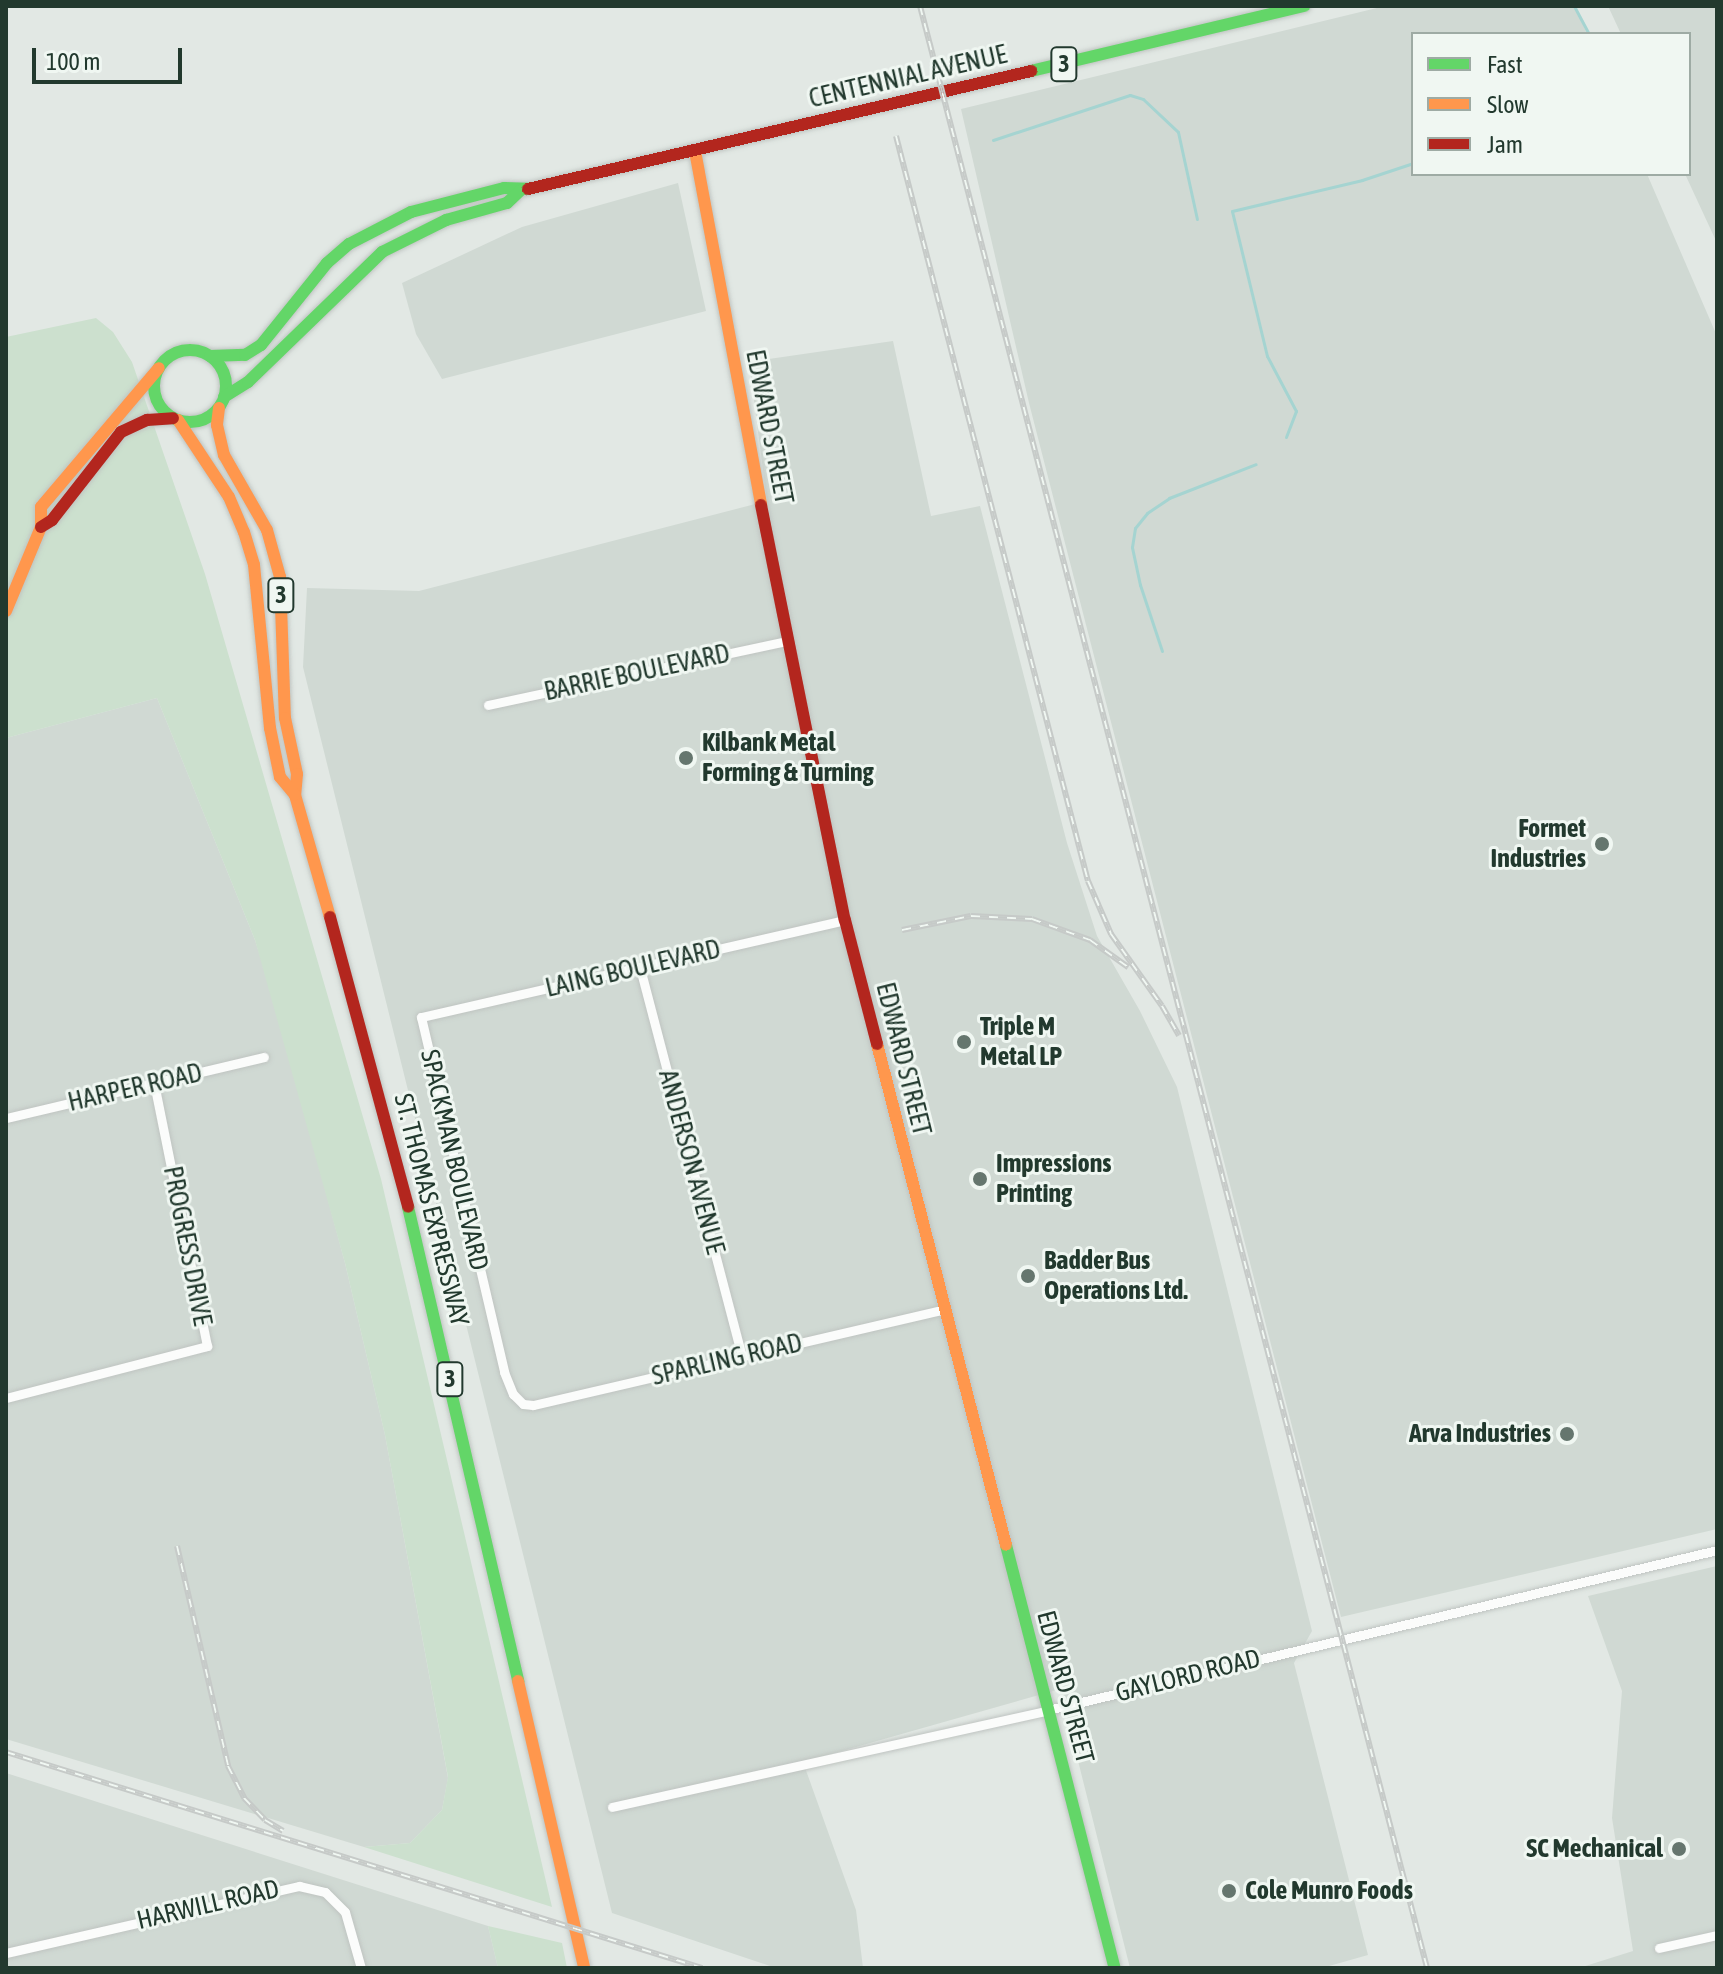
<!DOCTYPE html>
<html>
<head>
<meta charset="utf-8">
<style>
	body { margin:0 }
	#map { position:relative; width:1723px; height:1974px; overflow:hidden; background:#e2e8e4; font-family:"Asap Condensed",sans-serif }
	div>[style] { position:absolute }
	.built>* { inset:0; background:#d0d9d3 }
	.green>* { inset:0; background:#cce0ce }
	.stream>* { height:3px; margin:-1.5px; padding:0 1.5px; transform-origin:1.5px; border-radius:1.5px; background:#a5d4d1 }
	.roads { filter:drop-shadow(0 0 2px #bfc4c1) drop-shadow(0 0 2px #bfc4c1) }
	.street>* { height:9px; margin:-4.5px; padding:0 4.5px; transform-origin:4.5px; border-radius:4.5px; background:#fbfcfb }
	.fast>* { height:12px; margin:-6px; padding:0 6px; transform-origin:6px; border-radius:6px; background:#63d668 }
	.fast>.ring { margin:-6px; padding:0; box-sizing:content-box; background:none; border:12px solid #63d668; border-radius:50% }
	.slow>* { height:12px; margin:-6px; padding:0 6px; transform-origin:6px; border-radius:6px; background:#ff974d }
	.jam>* { height:12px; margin:-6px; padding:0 6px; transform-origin:6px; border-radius:6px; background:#b3261e }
	.rail>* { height:6px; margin-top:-3px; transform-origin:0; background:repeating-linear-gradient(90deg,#f0f7f2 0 9px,#c6cac8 0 18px); box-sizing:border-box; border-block:2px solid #c6cac8 }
	.dots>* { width:22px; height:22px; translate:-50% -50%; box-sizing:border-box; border:4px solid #f0f7f2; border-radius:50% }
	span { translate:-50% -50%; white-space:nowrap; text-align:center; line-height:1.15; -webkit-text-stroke:6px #f0f7f2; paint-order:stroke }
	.shield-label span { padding:2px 6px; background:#f0f7f2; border:2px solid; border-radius:6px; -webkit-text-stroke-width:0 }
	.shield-label { font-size:24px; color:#22392e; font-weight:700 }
	.street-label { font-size:26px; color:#22392e }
	.poi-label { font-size:26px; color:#22392e; font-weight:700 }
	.left { translate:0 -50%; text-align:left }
	.right { translate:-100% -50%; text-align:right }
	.frame { position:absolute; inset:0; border:8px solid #22392e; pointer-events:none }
	.legend { position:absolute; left:1411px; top:32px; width:280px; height:144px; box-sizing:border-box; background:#f0f7f2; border:2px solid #9eaba4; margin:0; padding:10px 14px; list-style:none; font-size:24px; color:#22392e }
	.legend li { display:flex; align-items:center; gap:16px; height:40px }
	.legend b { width:40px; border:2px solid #9eaba4 }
	.scale { position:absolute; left:32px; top:48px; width:150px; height:36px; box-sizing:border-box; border:4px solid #22392e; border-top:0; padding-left:10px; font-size:24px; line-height:28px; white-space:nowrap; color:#22392e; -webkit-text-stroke:6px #f0f7f2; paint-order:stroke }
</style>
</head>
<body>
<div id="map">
	<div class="built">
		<div style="clip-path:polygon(1385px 6px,1575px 6px,1587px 34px,1413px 34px,1413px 174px,1647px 174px,1717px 336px,1717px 1529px,1341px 1617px,1029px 403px,961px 109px)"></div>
		<div style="clip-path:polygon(1608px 6px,1717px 6px,1717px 243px,1685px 174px,1689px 174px,1689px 34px,1621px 34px)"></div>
		<div style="clip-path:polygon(678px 183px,706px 311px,442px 379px,416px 334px,402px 283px,522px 227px)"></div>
		<div style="clip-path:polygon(893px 341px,931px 516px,980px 506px,1067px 843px,1097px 936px,1140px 1011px,1177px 1087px,1312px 1631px,1294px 1663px,1368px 1955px,1322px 1968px,1130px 1968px,1060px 1689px,803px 1762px,856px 1910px,863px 1968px,776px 1968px,612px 1913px,303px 667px,307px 588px,419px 591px,767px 501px,749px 362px)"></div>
		<div style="clip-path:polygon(157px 698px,255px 940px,274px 999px,345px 1263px,385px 1435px,448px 1778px,442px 1810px,410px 1843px,364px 1847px,6px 1739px,6px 738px)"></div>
		<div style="clip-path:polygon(1717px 1566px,1717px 1968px,1579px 1968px,1633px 1951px,1612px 1818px,1622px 1691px,1588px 1596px)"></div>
		<div style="clip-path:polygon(6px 1773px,488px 1926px,498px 1968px,6px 1968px)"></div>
	</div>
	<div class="green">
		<div style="clip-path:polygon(96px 318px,113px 332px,132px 362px,205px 574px,381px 1179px,552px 1907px,364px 1847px,410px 1843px,442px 1810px,448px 1777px,385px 1435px,345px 1263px,255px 940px,157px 698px,6px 738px,6px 337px)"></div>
		<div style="clip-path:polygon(488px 1926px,562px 1943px,567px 1968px,498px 1968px)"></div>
	</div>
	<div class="stream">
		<div style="left:1574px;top:6px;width:32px;rotate:62deg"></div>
		<div style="left:993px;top:140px;width:144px;rotate:-18.2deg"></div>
		<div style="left:1130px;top:95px;width:14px;rotate:17deg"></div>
		<div style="left:1143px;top:99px;width:48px;rotate:43.3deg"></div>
		<div style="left:1178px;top:132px;width:89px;rotate:77.7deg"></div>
		<div style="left:1286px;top:437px;width:28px;rotate:-69deg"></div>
		<div style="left:1296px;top:411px;width:62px;rotate:-117.8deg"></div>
		<div style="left:1267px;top:356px;width:149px;rotate:-103.6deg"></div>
		<div style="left:1232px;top:211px;width:134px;rotate:-13.4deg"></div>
		<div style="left:1362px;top:180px;width:54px;rotate:-18.4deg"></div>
		<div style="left:1162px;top:651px;width:70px;rotate:-108.4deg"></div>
		<div style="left:1140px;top:585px;width:39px;rotate:-102deg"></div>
		<div style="left:1132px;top:547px;width:19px;rotate:-81deg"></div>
		<div style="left:1135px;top:528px;width:19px;rotate:-51deg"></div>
		<div style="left:1147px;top:513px;width:27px;rotate:-34deg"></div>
		<div style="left:1169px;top:498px;width:93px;rotate:-21.3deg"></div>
	</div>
	<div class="roads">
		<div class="street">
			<div style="left:488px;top:705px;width:305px;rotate:-12.1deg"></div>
			<div style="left:845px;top:920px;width:435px;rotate:167.1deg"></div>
			<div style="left:421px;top:1017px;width:365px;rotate:76.8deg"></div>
			<div style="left:504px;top:1372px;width:24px;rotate:68deg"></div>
			<div style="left:513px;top:1394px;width:14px;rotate:45deg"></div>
			<div style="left:523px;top:1404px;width:10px;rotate:6deg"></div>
			<div style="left:533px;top:1405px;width:422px;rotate:-13.1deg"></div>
			<div style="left:640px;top:968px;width:401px;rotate:75.3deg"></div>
			<div style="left:6px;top:1118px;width:265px;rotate:-13.3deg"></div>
			<div style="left:6px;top:1398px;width:208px;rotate:-14.5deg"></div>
			<div style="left:207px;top:1346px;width:267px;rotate:-101.4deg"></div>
			<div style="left:612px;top:1807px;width:447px;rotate:-12.5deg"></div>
			<div style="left:1048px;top:1710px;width:688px;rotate:-13.45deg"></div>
			<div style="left:1659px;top:1948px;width:59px;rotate:-12.6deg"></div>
			<div style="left:6px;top:1953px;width:301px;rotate:-12.9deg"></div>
			<div style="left:299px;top:1886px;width:27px;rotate:13deg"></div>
			<div style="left:325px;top:1892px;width:28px;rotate:45deg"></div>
			<div style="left:345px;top:1912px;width:58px;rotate:74.1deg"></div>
		</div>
		<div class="fast">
			<div style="left:1031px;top:71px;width:281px;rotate:-13.4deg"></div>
			<div class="ring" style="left:154px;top:350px;width:60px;height:60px"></div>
			<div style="left:210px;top:356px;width:35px;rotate:-2deg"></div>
			<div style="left:245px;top:355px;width:19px;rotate:-32deg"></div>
			<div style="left:261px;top:345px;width:105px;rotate:-51.2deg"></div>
			<div style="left:327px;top:263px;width:29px;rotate:-41deg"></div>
			<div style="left:349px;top:244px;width:70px;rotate:-27.3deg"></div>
			<div style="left:411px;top:212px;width:96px;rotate:-14.5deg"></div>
			<div style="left:504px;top:188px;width:24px;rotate:2deg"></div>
			<div style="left:224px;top:397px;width:28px;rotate:-32deg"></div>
			<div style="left:248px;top:382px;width:187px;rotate:-44.1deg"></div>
			<div style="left:382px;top:252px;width:72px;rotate:-26.6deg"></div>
			<div style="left:446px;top:220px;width:63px;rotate:-15.6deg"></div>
			<div style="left:507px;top:203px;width:18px;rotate:-43deg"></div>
			<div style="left:408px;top:1207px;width:487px;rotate:76.9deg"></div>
			<div style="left:1006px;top:1545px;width:437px;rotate:75.6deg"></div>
		</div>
		<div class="slow">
			<div style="left:695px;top:151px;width:360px;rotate:79.4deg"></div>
			<div style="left:219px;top:408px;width:17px;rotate:97deg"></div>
			<div style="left:217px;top:425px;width:31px;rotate:77deg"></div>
			<div style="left:224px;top:455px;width:86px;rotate:60.2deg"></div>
			<div style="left:267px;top:530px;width:49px;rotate:74.5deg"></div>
			<div style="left:280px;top:577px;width:141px;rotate:88deg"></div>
			<div style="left:285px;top:718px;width:57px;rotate:77.9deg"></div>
			<div style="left:297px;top:774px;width:21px;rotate:95deg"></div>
			<div style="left:295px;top:795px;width:127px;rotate:74deg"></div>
			<div style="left:178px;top:420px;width:92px;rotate:56.5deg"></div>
			<div style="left:229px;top:497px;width:38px;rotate:67deg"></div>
			<div style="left:244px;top:532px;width:34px;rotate:73deg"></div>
			<div style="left:254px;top:565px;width:164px;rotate:84.4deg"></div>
			<div style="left:270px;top:728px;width:50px;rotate:78.5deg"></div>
			<div style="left:280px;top:777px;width:23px;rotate:50deg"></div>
			<div style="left:6px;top:611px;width:91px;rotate:-67.4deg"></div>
			<div style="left:41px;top:527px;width:20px;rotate:-90deg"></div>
			<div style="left:41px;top:507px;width:182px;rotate:-49.7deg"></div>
			<div style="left:877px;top:1044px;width:517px;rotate:75.56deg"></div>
			<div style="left:518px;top:1681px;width:294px;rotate:77deg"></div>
		</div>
		<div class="jam">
			<div style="left:528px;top:189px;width:517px;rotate:-13.2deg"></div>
			<div style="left:761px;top:505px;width:423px;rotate:78.6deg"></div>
			<div style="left:845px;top:920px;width:128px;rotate:75.5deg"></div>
			<div style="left:41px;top:527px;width:13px;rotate:-32deg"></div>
			<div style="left:52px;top:520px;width:112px;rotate:-51.9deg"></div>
			<div style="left:121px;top:432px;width:29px;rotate:-25deg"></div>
			<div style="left:147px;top:420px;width:26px;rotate:-4deg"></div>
			<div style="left:330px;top:917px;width:300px;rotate:74.9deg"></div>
		</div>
	</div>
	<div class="rail">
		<div style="left:920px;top:6px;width:2026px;rotate:75.51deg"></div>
		<div style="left:896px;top:136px;width:769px;rotate:75.55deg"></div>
		<div style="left:1088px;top:881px;width:58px;rotate:66.5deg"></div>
		<div style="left:1111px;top:934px;width:88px;rotate:54.7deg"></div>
		<div style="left:1162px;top:1006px;width:34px;rotate:60deg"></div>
		<div style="left:902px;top:930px;width:70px;rotate:-11.5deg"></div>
		<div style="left:971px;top:916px;width:61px;rotate:2.8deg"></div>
		<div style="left:1032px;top:919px;width:62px;rotate:19.9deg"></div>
		<div style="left:1090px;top:940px;width:47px;rotate:35.4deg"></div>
		<div style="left:177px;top:1546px;width:226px;rotate:76.9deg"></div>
		<div style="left:228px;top:1766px;width:36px;rotate:63deg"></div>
		<div style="left:244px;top:1798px;width:30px;rotate:46deg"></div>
		<div style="left:265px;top:1820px;width:21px;rotate:31deg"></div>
		<div style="left:6px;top:1752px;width:729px;rotate:17.24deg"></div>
	</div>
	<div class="dots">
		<div style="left:686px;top:758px;background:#65766e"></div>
		<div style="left:1602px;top:844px;background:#65766e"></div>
		<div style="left:964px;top:1042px;background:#65766e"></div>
		<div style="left:980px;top:1179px;background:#65766e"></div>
		<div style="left:1028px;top:1276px;background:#65766e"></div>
		<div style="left:1567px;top:1434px;background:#65766e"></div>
		<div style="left:1679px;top:1849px;background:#65766e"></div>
		<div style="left:1229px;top:1891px;background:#65766e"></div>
	</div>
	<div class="shield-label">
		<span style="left:1064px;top:64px">3</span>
		<span style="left:281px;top:595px">3</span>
		<span style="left:450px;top:1379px">3</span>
	</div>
	<div class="street-label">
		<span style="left:908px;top:77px;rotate:-13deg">CENTENNIAL AVENUE</span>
		<span style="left:769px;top:427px;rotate:79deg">EDWARD STREET</span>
		<span style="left:637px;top:673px;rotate:-12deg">BARRIE BOULEVARD</span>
		<span style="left:633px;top:969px;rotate:-13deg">LAING BOULEVARD</span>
		<span style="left:903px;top:1059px;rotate:76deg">EDWARD STREET</span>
		<span style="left:135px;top:1088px;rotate:-13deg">HARPER ROAD</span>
		<span style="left:454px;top:1160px;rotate:77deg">SPACKMAN BOULEVARD</span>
		<span style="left:691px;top:1162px;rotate:75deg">ANDERSON AVENUE</span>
		<span style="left:431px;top:1210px;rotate:76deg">ST. THOMAS EXPRESSWAY</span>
		<span style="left:187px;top:1246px;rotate:79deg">PROGRESS DRIVE</span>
		<span style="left:727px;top:1360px;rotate:-13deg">SPARLING ROAD</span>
		<span style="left:1188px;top:1676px;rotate:-14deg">GAYLORD ROAD</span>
		<span style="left:1065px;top:1687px;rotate:75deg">EDWARD STREET</span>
		<span style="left:208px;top:1905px;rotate:-13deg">HARWILL ROAD</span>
	</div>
	<div class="poi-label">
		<span class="left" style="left:702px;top:758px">Kilbank Metal<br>Forming &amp; Turning</span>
		<span class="right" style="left:1586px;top:844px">Formet<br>Industries</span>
		<span class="left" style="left:980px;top:1042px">Triple M<br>Metal LP</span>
		<span class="left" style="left:996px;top:1179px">Impressions<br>Printing</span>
		<span class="left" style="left:1044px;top:1276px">Badder Bus<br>Operations Ltd.</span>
		<span class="right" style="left:1551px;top:1434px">Arva Industries</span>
		<span class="right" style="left:1663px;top:1849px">SC Mechanical</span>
		<span class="left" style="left:1245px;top:1891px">Cole Munro Foods</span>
	</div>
	<div class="frame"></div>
	<ul class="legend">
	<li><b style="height:10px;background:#63d668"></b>Fast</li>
	<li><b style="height:10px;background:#ff974d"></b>Slow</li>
	<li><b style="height:10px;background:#b3261e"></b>Jam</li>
	</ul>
	<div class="scale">100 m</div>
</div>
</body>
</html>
